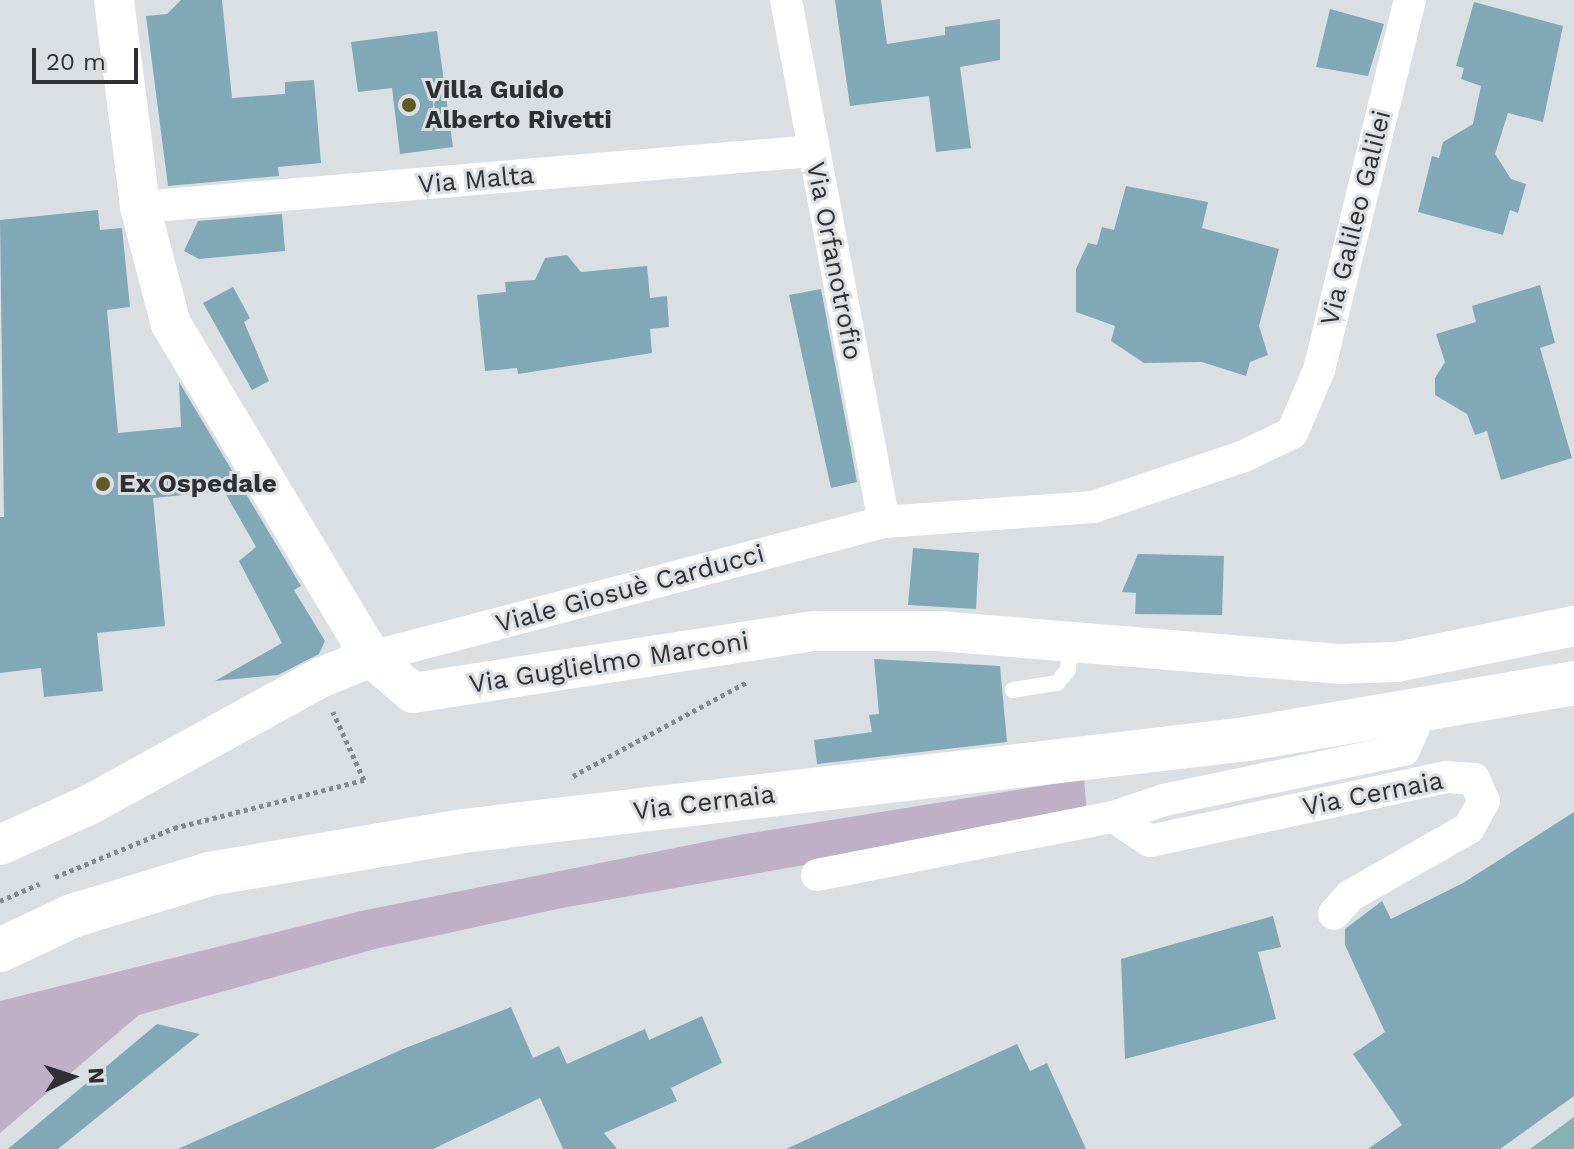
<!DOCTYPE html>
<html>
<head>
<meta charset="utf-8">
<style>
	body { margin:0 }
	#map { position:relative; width:1574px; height:1149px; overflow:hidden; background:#dadfe4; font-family:"Work Sans",sans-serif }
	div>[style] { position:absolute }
	.green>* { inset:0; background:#bfb0c8 }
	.water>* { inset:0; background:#85b2b0 }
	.building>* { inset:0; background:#80a8b7 }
	.path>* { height:5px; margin-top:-2.5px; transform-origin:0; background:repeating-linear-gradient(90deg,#86898d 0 4px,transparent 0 8px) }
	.service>* { height:16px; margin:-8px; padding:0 8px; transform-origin:8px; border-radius:8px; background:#fff }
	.minor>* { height:32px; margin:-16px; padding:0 16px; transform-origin:16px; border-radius:16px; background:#fff }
	.tertiary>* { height:40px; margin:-20px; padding:0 20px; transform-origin:20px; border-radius:20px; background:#fff }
	.secondary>* { height:44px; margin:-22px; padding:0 22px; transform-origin:22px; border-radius:22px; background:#fff }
	.dots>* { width:22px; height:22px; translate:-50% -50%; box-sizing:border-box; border:4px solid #dadfe4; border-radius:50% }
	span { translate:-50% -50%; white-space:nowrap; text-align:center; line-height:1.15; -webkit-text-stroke:6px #dadfe4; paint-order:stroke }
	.poi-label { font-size:26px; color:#2f3033; font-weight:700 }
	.left { translate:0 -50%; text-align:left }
	.street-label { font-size:26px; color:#2f3033 }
	.north { position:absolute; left:32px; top:1037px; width:80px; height:80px; -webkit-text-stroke:6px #dadfe4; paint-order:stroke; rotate:87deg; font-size:22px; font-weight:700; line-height:32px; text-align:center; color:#2f3033 }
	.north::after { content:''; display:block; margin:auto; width:28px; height:36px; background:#2f3033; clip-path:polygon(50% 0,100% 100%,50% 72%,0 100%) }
	.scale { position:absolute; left:32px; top:48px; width:106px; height:36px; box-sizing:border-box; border:4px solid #2f3033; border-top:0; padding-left:10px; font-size:24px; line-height:28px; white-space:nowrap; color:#2f3033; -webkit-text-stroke:6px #dadfe4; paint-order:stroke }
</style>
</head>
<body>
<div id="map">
	<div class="green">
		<div style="clip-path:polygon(1084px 779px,1087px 815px,562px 908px,375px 949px,139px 1015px,0 1133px,0 1001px,361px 911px,739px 835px)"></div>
	</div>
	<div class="water">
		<div style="clip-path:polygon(1574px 1117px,1574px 1149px,1530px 1149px)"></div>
	</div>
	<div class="building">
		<div style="clip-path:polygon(181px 0,222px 0,232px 98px,285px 94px,285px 82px,314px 80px,321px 163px,278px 167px,279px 176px,168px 186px,146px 16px,167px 14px)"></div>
		<div style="clip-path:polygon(835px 0,881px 0,887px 44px,945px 35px,945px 27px,1000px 19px,1000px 60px,960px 67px,971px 148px,936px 152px,929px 96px,850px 106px)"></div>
		<div style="clip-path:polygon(1474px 2px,1563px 26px,1543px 122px,1508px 113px,1495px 154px,1511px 179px,1526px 184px,1518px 213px,1510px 210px,1503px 235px,1418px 212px,1432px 156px,1439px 158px,1443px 142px,1473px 124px,1481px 86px,1461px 79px,1464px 68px,1456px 66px)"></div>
		<div style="clip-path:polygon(1330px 9px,1384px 24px,1368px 76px,1316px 67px)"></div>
		<div style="clip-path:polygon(437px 31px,453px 147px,400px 154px,392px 88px,358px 92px,351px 42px)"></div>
		<div style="clip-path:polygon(1126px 186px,1208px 202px,1202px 228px,1279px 249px,1259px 326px,1268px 355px,1250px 362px,1246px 376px,1202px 362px,1144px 363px,1111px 341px,1115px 326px,1076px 312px,1076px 269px,1088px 243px,1097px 245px,1102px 227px,1114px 230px)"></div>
		<div style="clip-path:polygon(98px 210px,100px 230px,122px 228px,130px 307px,107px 310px,118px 433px,181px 427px,179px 382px,301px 586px,294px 590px,325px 641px,319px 654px,278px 675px,215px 681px,282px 643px,239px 561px,256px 547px,224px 491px,153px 498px,165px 626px,97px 633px,103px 691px,44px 697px,41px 668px,0 673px,0 517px,4px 517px,0 220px)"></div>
		<div style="clip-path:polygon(282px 214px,285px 251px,199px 259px,184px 251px,198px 221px)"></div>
		<div style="clip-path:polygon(567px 255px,581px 272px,647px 266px,650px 298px,667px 296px,669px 327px,650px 329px,652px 353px,518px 374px,517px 368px,485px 371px,477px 295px,506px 292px,505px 282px,535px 280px,545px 258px)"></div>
		<div style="clip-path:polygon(1540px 285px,1555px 343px,1540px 348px,1572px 458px,1501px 480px,1487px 431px,1475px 435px,1467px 414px,1435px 395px,1435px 378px,1445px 362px,1436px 334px,1476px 322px,1472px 306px)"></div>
		<div style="clip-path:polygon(233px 287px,250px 318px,244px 322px,269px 381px,252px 390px,203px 303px)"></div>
		<div style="clip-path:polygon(821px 289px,857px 482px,831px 488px,789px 295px)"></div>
		<div style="clip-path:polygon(913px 548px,979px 553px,976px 609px,908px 605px)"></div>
		<div style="clip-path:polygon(1138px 554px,1224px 556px,1222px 615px,1135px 614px,1136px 593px,1122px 592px)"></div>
		<div style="clip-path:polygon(874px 659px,1000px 666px,1007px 742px,817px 764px,814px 740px,872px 732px,869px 715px,879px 714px)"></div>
		<div style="clip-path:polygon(1574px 812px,1574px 1096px,1500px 1149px,1368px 1149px,1402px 1125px,1353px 1054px,1385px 1032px,1345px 945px,1345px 929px,1382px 901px,1391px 919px,1463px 883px)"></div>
		<div style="clip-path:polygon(1273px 916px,1281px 947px,1258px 952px,1276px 1019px,1125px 1059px,1121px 959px)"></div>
		<div style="clip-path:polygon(511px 1007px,533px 1058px,559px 1046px,567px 1064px,645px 1029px,649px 1040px,702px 1016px,722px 1063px,671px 1088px,677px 1101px,604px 1133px,617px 1149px,563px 1149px,540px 1098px,433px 1149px,178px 1149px,403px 1049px)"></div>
		<div style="clip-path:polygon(157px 1024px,200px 1034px,58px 1149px,8px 1149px)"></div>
		<div style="clip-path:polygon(1017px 1044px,1030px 1071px,1047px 1063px,1086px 1149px,786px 1149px)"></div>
	</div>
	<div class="path">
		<div style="left:573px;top:776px;width:198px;rotate:-28.4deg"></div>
		<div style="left:55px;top:877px;width:129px;rotate:-22.4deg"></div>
		<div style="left:174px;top:828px;width:196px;rotate:-14.2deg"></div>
		<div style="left:364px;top:780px;width:75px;rotate:-114.5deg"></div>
		<div style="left:0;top:901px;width:43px;rotate:-23.6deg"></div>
	</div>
	<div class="service">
		<div style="left:1013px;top:690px;width:45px;rotate:-9deg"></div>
		<div style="left:1057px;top:683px;width:17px;rotate:-50deg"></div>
		<div style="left:1068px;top:670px;width:27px;rotate:-84deg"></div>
	</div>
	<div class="minor">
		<div style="left:786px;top:0;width:531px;rotate:79.37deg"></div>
		<div style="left:140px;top:207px;width:674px;rotate:-4.76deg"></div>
		<div style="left:371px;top:657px;width:530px;rotate:-14.74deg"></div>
		<div style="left:884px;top:522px;width:210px;rotate:-4.1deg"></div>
		<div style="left:1093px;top:507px;width:157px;rotate:-18.6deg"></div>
		<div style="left:1242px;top:457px;width:55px;rotate:-25.6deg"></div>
		<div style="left:1292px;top:433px;width:69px;rotate:-66.8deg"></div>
		<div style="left:1319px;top:370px;width:381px;rotate:-76.2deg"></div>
		<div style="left:1114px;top:817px;width:43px;rotate:33.7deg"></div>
		<div style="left:1150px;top:841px;width:304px;rotate:-12.2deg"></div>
		<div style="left:1447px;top:777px;width:27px;rotate:4deg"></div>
		<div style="left:1474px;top:779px;width:24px;rotate:66deg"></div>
		<div style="left:1484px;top:801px;width:31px;rotate:119deg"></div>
		<div style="left:1469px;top:828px;width:137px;rotate:150.3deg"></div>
		<div style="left:1350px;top:896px;width:24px;rotate:132deg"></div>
		<div style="left:817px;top:875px;width:303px;rotate:-11.1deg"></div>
		<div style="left:1114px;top:817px;width:53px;rotate:-18.8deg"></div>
		<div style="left:1164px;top:800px;width:245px;rotate:-11.8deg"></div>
		<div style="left:1404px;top:750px;width:45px;rotate:-66.3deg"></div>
	</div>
	<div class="tertiary">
		<div style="left:114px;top:0;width:209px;rotate:82.8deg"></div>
		<div style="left:140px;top:207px;width:121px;rotate:75.2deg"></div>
		<div style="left:171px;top:324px;width:388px;rotate:59deg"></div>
		<div style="left:371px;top:657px;width:55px;rotate:40.6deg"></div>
		<div style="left:413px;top:693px;width:407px;rotate:-8.8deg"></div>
		<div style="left:815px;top:631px;width:124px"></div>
		<div style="left:939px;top:631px;width:402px;rotate:4.7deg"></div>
		<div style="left:1340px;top:664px;width:57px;rotate:-2deg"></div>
		<div style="left:1397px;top:662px;width:181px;rotate:-11.5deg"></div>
		<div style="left:0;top:845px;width:98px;rotate:-24.2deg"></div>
		<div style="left:89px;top:805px;width:264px;rotate:-28.8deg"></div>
		<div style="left:320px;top:678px;width:55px;rotate:-22.4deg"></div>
	</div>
	<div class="secondary">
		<div style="left:0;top:950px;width:80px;rotate:-25.3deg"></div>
		<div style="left:72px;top:916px;width:143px;rotate:-17deg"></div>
		<div style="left:209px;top:874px;width:258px;rotate:-9.6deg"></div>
		<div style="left:463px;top:831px;width:789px;rotate:-6.69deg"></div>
		<div style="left:1247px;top:739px;width:332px;rotate:-9.7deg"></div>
	</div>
	<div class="dots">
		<div style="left:409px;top:105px;background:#5f5a27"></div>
		<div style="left:103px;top:484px;background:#5f5a27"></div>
	</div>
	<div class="poi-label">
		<span class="left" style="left:425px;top:105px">Villa Guido<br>Alberto Rivetti</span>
		<span class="left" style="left:119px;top:484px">Ex Ospedale</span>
	</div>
	<div class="street-label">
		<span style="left:476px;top:180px;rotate:-5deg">Via Malta</span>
		<span style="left:1356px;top:218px;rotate:-76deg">Via Galileo Galilei</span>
		<span style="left:834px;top:261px;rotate:79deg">Via Orfanotrofio</span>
		<span style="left:630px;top:589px;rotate:-15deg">Viale Giosuè Carducci</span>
		<span style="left:609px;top:663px;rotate:-9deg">Via Guglielmo Marconi</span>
		<span style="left:1373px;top:794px;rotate:-11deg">Via Cernaia</span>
		<span style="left:704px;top:803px;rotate:-7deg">Via Cernaia</span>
	</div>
	<div class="north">N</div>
	<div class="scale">20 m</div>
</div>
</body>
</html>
